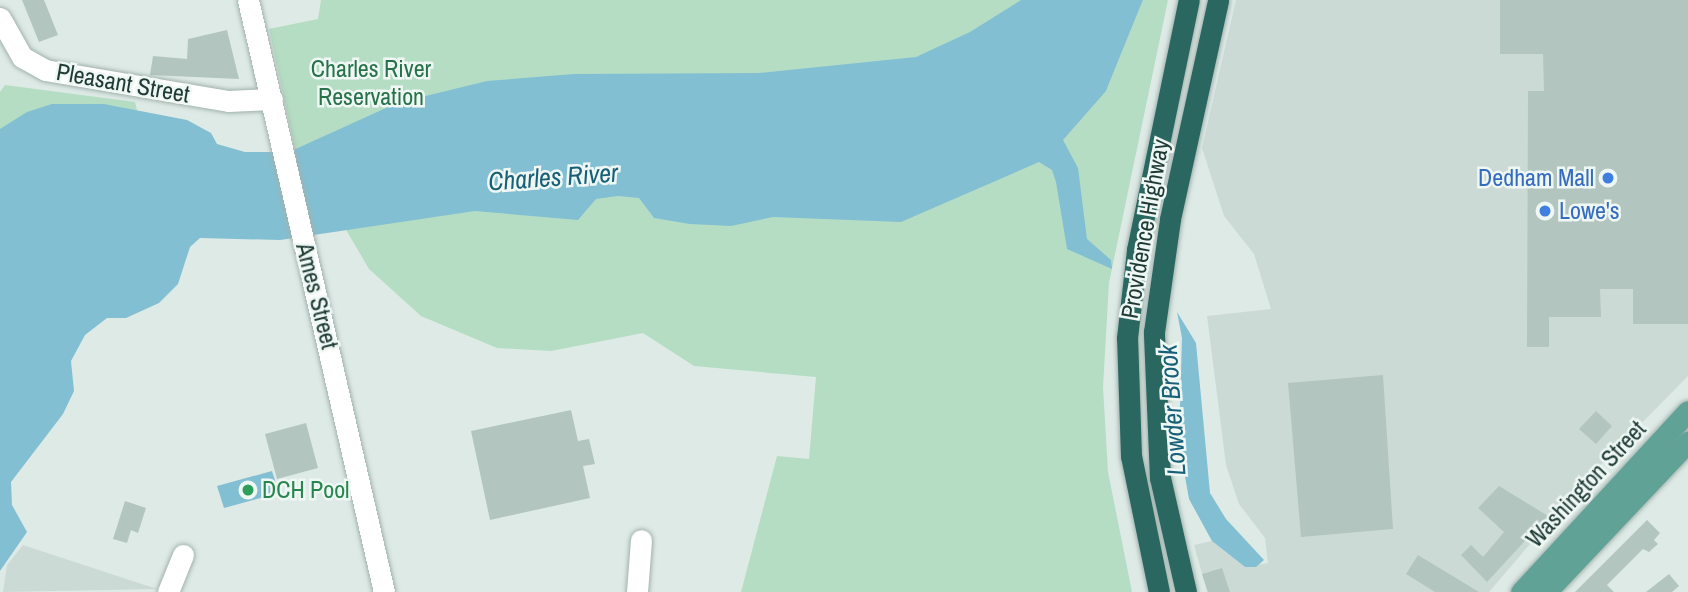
<!DOCTYPE html>
<html>
<head>
<meta charset="utf-8">
<style>
	body { margin:0 }
	#map { position:relative; width:1688px; height:592px; overflow:hidden; background:#deeae6; font-family:"Archivo Narrow",sans-serif }
	div>[style] { position:absolute }
	.built>* { inset:0; background:#ccdad5 }
	.green>* { inset:0; background:#b5ddc3 }
	.water>* { inset:0; background:#83bfd2 }
	.building>* { inset:0; background:#b3c5bf }
	.roads { filter:drop-shadow(0 0 2px #a1b2ad) drop-shadow(0 0 2px #a1b2ad) }
	.minor>* { height:21px; margin:-10.5px; padding:0 10.5px; transform-origin:10.5px; border-radius:10.5px; background:#fff }
	.major>* { height:21px; margin:-10.5px; padding:0 10.5px; transform-origin:10.5px; border-radius:10.5px; background:#60a296 }
	.highway>* { height:21px; margin:-10.5px; padding:0 10.5px; transform-origin:10.5px; border-radius:10.5px; background:#2a6760 }
	.dots>* { width:19px; height:19px; translate:-50% -50%; box-sizing:border-box; border:4px solid #eef7f3; border-radius:50% }
	span { translate:-50% -50%; white-space:nowrap; text-align:center; line-height:1.15; -webkit-text-stroke:5px #eef7f3; paint-order:stroke }
	.park-label { font-size:24px; color:#28724b }
	.street-label { font-size:24px; color:#1f3a35 }
	.shop-label { font-size:24px; color:#366cbe }
	.right { translate:-100% -50%; text-align:right }
	.left { translate:0 -50%; text-align:left }
	.leisure-label { font-size:24px; color:#27864d }
	.water-label { font-size:26px; color:#185f78; font-style:italic }
</style>
</head>
<body>
<div id="map">
	<div class="built">
		<div style="clip-path:polygon(1236px 0,1688px 0,1688px 376px,1578px 488px,1489px 592px,1207px 592px,1194px 545px,1212px 541px,1245px 567px,1268px 563px,1265px 538px,1239px 504px,1226px 465px,1207px 316px,1271px 309px,1254px 254px,1224px 216px,1202px 148px)"></div>
		<div style="clip-path:polygon(23px 545px,157px 589px,3px 592px,7px 565px)"></div>
	</div>
	<div class="green">
		<div style="clip-path:polygon(321px 0,1081px 0,1060px 27px,304px 190px,269px 29px,318px 19px)"></div>
		<div style="clip-path:polygon(1143px 0,1168px 0,1109px 283px,1103px 387px,1108px 472px,1132px 592px,741px 592px,777px 456px,809px 459px,816px 377px,694px 366px,643px 333px,551px 351px,497px 348px,421px 316px,369px 269px,345px 228px,347px 214px,585px 190px,1106px 91px)"></div>
		<div style="clip-path:polygon(5px 85px,135px 102px,138px 114px,0 156px,0 92px)"></div>
	</div>
	<div class="water">
		<div style="clip-path:polygon(1021px 0,1143px 0,1106px 91px,1063px 140px,1078px 168px,1087px 239px,1111px 260px,1112px 269px,1067px 249px,1056px 182px,1052px 170px,1039px 162px,901px 222px,773px 217px,731px 226px,690px 224px,654px 218px,639px 198px,618px 196px,596px 199px,578px 220px,475px 211px,280px 240px,200px 238px,190px 247px,178px 284px,159px 303px,126px 318px,107px 318px,85px 335px,71px 361px,74px 391px,63px 414px,11px 482px,12px 505px,27px 532px,0 571px,0 129px,27px 112px,52px 104px,104px 104px,187px 120px,211px 133px,217px 144px,245px 152px,289px 152px,397px 103px,487px 81px,574px 74px,759px 73px,916px 57px,970px 32px)"></div>
		<div style="clip-path:polygon(1177px 312px,1196px 343px,1210px 493px,1226px 519px,1264px 560px,1256px 567px,1245px 567px,1212px 541px,1189px 499px,1179px 443px,1182px 338px)"></div>
		<div style="clip-path:polygon(272px 471px,279px 493px,224px 508px,217px 486px)"></div>
	</div>
	<div class="building">
		<div style="clip-path:polygon(22px 0,44px 0,58px 35px,39px 42px)"></div>
		<div style="clip-path:polygon(1500px 0,1688px 0,1688px 324px,1633px 324px,1633px 289px,1600px 289px,1601px 317px,1549px 317px,1549px 347px,1527px 347px,1528px 91px,1544px 91px,1543px 54px,1500px 54px)"></div>
		<div style="clip-path:polygon(227px 30px,239px 79px,150px 75px,153px 56px,187px 59px,188px 39px)"></div>
		<div style="clip-path:polygon(1383px 375px,1393px 529px,1301px 537px,1288px 383px)"></div>
		<div style="clip-path:polygon(571px 410px,578px 441px,589px 439px,595px 464px,583px 466px,590px 498px,490px 520px,471px 431px)"></div>
		<div style="clip-path:polygon(1596px 411px,1612px 426px,1596px 444px,1579px 429px)"></div>
		<div style="clip-path:polygon(306px 423px,318px 468px,277px 479px,265px 434px)"></div>
		<div style="clip-path:polygon(1499px 486px,1548px 516px,1487px 582px,1461px 555px,1471px 545px,1483px 557px,1504px 532px,1478px 508px)"></div>
		<div style="clip-path:polygon(125px 501px,146px 508px,138px 533px,131px 530px,127px 543px,113px 539px)"></div>
		<div style="clip-path:polygon(1647px 520px,1660px 533px,1654px 540px,1658px 544px,1649px 552px,1643px 549px,1607px 585px,1614px 592px,1575px 592px)"></div>
		<div style="clip-path:polygon(1418px 555px,1479px 592px,1435px 592px,1406px 574px)"></div>
		<div style="clip-path:polygon(1222px 568px,1230px 592px,1208px 592px,1202px 574px)"></div>
		<div style="clip-path:polygon(1669px 574px,1679px 586px,1672px 592px,1646px 592px)"></div>
	</div>
	<div class="roads">
		<div class="minor">
			<div style="left:248px;top:0;width:607px;rotate:77.06deg"></div>
			<div style="left:0;top:18px;width:45px;rotate:60.6deg"></div>
			<div style="left:22px;top:57px;width:26px;rotate:29deg"></div>
			<div style="left:45px;top:70px;width:186px;rotate:9.6deg"></div>
			<div style="left:228px;top:101px;width:44px;rotate:-2.6deg"></div>
			<div style="left:168px;top:592px;width:40px;rotate:-68deg"></div>
			<div style="left:637px;top:592px;width:52px;rotate:-85.6deg"></div>
		</div>
		<div class="major">
			<div style="left:1521px;top:592px;width:246px;rotate:-47.3deg"></div>
			<div style="left:1546px;top:592px;width:207px;rotate:-46.6deg"></div>
		</div>
		<div class="highway">
			<div style="left:1159px;top:592px;width:139px;rotate:-101.6deg"></div>
			<div style="left:1131px;top:456px;width:118px;rotate:-91.9deg"></div>
			<div style="left:1127px;top:338px;width:89px;rotate:-83.5deg"></div>
			<div style="left:1137px;top:250px;width:255px;rotate:-78.3deg"></div>
			<div style="left:1186px;top:592px;width:117px;rotate:-102.8deg"></div>
			<div style="left:1160px;top:478px;width:146px;rotate:-92.4deg"></div>
			<div style="left:1154px;top:332px;width:114px;rotate:-81.9deg"></div>
			<div style="left:1170px;top:219px;width:224px;rotate:-77.6deg"></div>
		</div>
	</div>
	<div class="dots">
		<div style="left:1608px;top:178px;background:#3f7fe0"></div>
		<div style="left:1545px;top:211px;background:#3f7fe0"></div>
		<div style="left:248px;top:490px;background:#2e9e5b"></div>
	</div>
	<div class="park-label">
		<span style="left:371px;top:83px">Charles River<br>Reservation</span>
	</div>
	<div class="street-label">
		<span style="left:123px;top:83px;rotate:10deg">Pleasant Street</span>
		<span style="left:1145px;top:229px;rotate:-80deg">Providence Highway</span>
		<span style="left:317px;top:296px;rotate:76deg">Ames Street</span>
		<span style="left:1586px;top:484px;rotate:-47deg">Washington Street</span>
	</div>
	<div class="shop-label">
		<span class="right" style="left:1594px;top:178px">Dedham Mall</span>
		<span class="left" style="left:1559px;top:211px">Lowe's</span>
	</div>
	<div class="leisure-label">
		<span class="left" style="left:262px;top:490px">DCH Pool</span>
	</div>
	<div class="water-label">
		<span style="left:553px;top:177px;rotate:-4deg">Charles River</span>
		<span style="left:1172px;top:410px;rotate:-94deg">Lowder Brook</span>
	</div>
</div>
</body>
</html>
